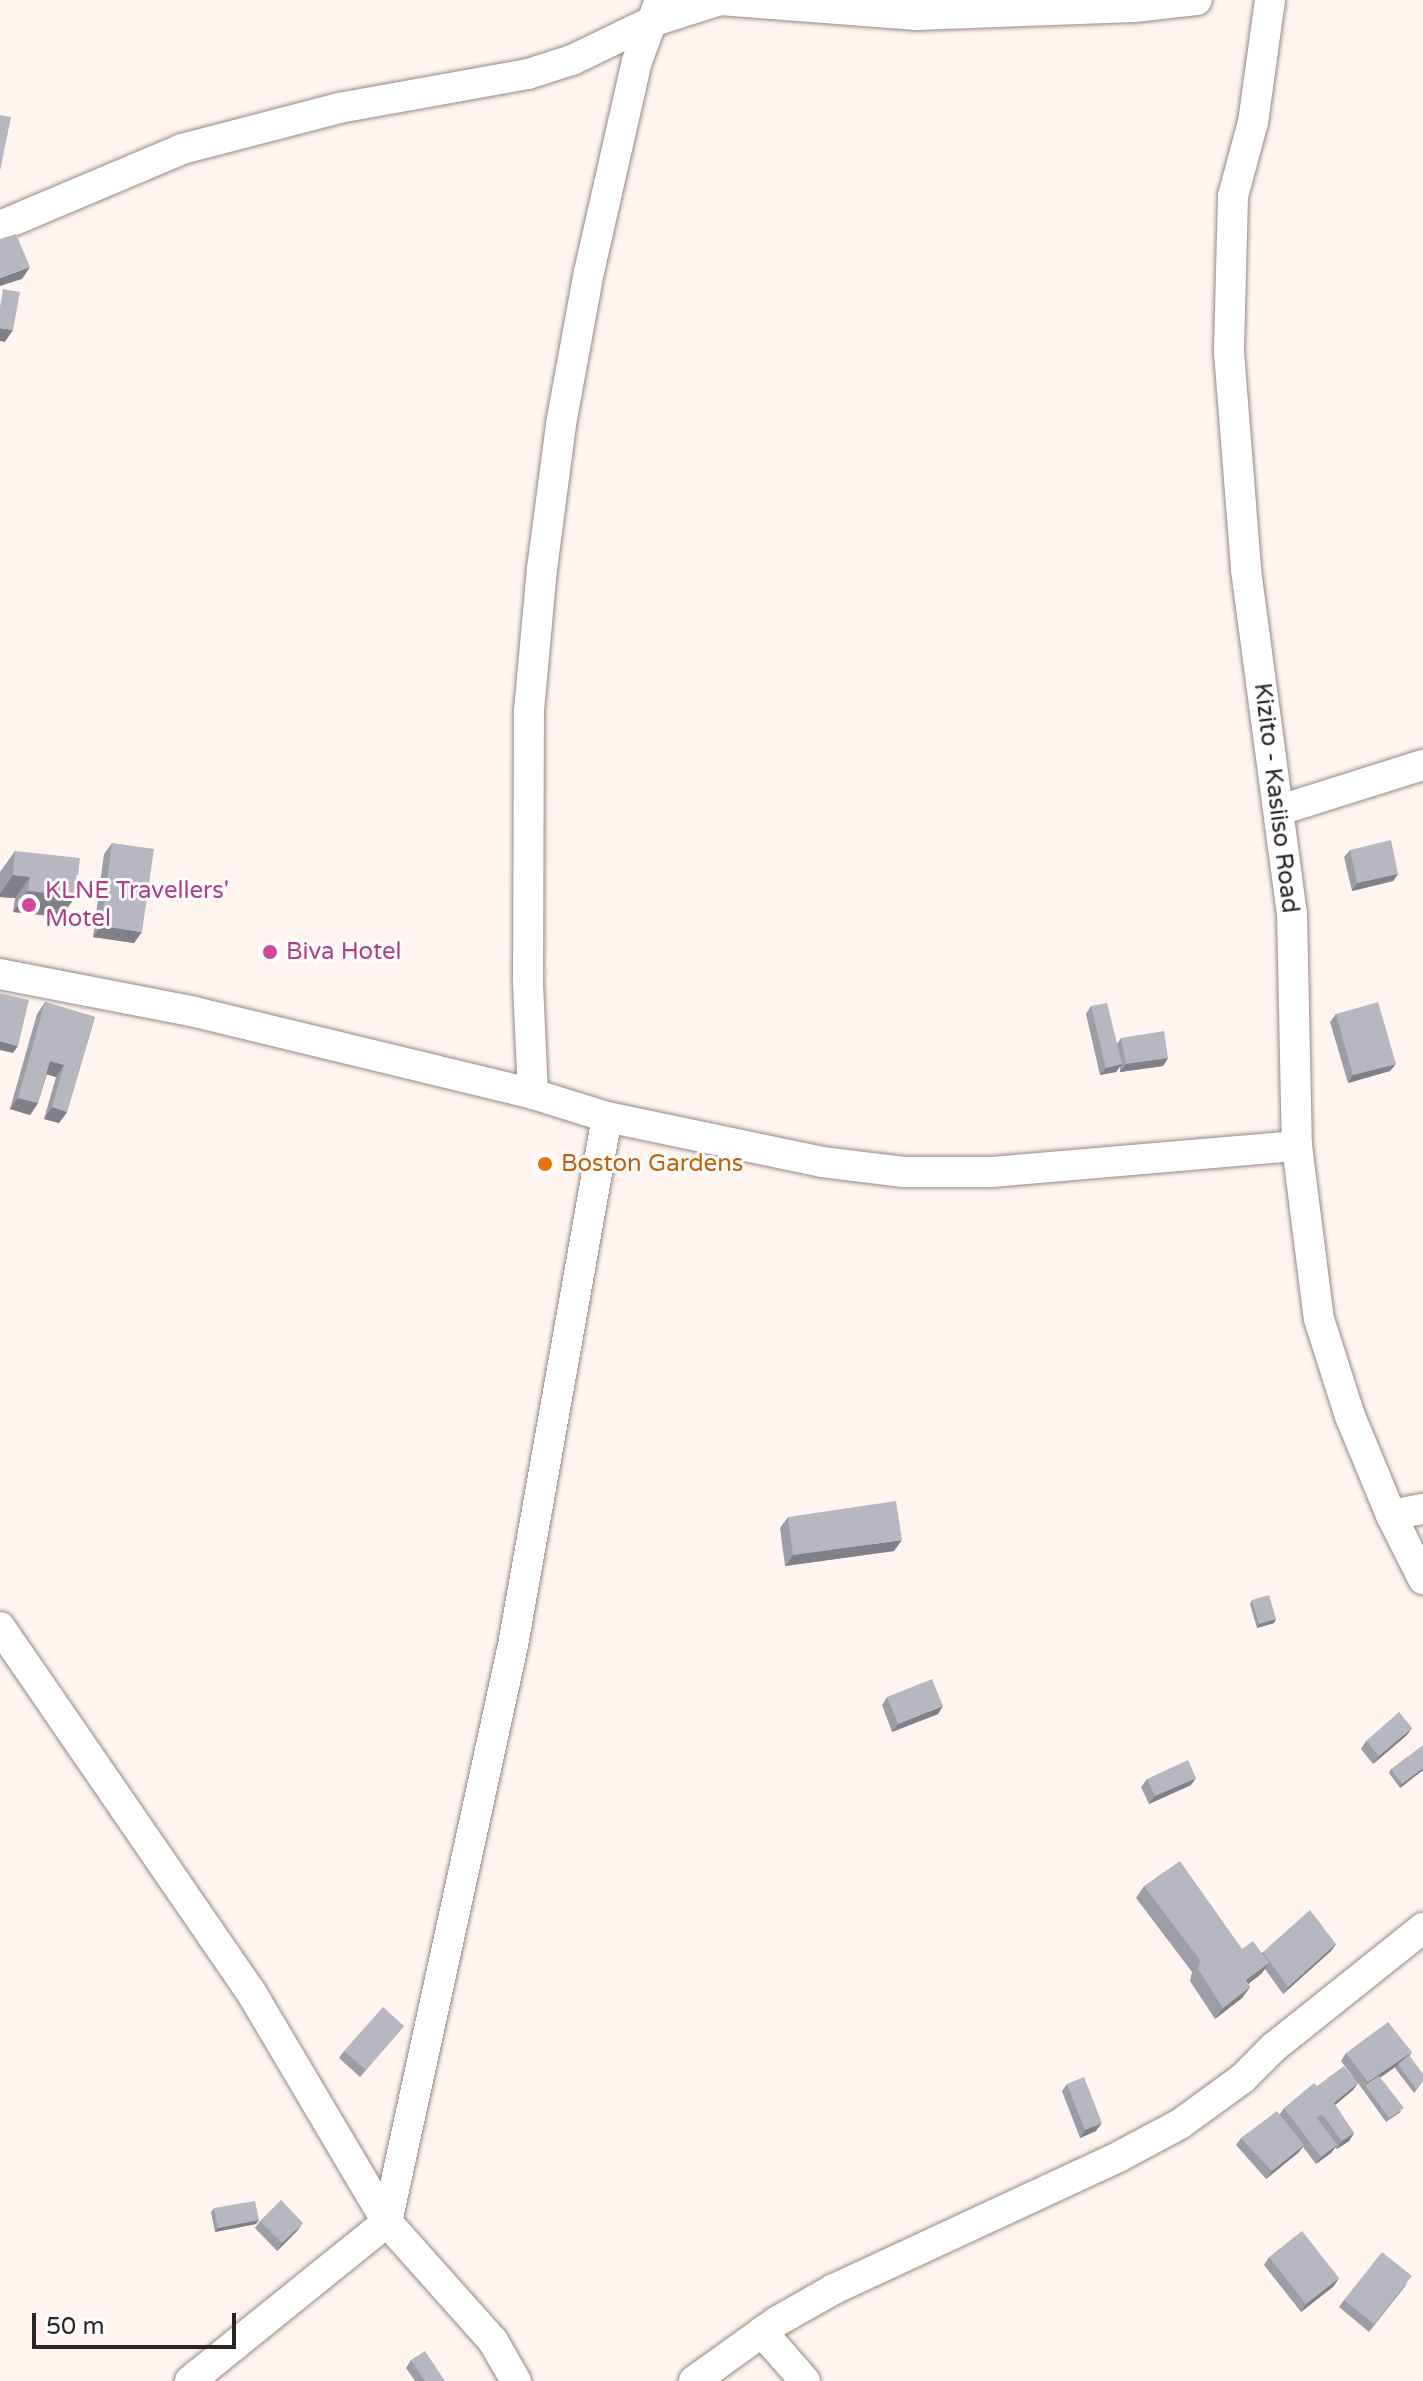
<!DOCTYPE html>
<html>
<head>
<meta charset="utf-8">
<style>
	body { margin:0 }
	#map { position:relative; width:1423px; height:2381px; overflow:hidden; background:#fff4f0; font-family:"Varela Round",sans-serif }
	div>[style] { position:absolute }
	.roads { filter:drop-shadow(0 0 2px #948984) drop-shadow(0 0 2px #948984) }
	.street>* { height:30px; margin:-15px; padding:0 15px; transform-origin:15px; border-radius:15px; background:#fff }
	.wall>* { inset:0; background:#9d9da7 }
	.shaded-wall>* { inset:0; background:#808088 }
	.building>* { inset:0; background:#b7b7c2 }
	.dots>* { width:22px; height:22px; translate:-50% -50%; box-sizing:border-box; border:4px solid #fff; border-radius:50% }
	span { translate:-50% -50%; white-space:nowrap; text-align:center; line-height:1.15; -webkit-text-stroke:6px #fff; paint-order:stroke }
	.street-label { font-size:24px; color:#2a2523 }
	.hotel-label { font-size:24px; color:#b23c85 }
	.left { translate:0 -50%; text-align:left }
	.food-label { font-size:24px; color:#c56008 }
	.scale { position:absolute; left:32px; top:2313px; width:204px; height:36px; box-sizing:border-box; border:4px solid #2a2523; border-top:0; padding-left:10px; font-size:24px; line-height:28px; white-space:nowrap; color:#2a2523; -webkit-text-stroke:6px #fff; paint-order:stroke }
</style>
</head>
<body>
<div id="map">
	<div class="roads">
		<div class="street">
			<div style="left:720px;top:0;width:197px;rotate:4.4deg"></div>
			<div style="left:916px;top:15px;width:218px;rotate:-2.1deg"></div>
			<div style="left:1134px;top:7px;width:63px;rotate:-6.3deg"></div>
			<div style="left:1270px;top:0;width:123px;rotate:97.9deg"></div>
			<div style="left:1253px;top:122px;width:77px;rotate:105.1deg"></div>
			<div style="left:1233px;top:196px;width:156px;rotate:91.5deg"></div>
			<div style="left:1229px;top:352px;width:219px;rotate:85.5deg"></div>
			<div style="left:1246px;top:570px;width:346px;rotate:82.4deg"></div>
			<div style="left:1292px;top:913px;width:233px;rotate:88.8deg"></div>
			<div style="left:1297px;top:1146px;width:174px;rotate:82.8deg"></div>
			<div style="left:1319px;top:1319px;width:102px;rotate:72.3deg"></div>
			<div style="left:1350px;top:1416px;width:107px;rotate:67.5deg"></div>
			<div style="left:1391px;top:1515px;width:72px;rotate:63.4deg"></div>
			<div style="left:0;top:226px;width:198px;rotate:-22.9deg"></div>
			<div style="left:182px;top:149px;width:162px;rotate:-14.6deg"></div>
			<div style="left:339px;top:108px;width:192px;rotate:-10.2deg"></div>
			<div style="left:528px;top:74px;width:46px;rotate:-17.7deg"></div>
			<div style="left:572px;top:60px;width:88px;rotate:-25.7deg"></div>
			<div style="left:651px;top:22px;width:72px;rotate:-17.7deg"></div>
			<div style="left:1280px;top:810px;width:150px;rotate:-17.5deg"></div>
			<div style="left:0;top:974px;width:195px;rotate:11deg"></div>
			<div style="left:191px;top:1011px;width:352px;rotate:13.6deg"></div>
			<div style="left:533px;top:1094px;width:77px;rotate:17.3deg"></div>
			<div style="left:607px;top:1117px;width:220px;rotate:11.8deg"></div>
			<div style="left:822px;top:1162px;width:82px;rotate:7deg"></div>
			<div style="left:903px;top:1172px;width:89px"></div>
			<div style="left:992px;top:1172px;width:306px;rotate:-4.9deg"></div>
			<div style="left:533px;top:1094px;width:110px;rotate:-92.6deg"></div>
			<div style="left:528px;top:984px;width:273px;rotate:-89.8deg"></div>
			<div style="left:529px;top:711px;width:143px;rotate:-84.8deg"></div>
			<div style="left:542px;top:569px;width:146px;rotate:-82.5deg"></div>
			<div style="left:561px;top:424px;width:155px;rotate:-79.6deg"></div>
			<div style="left:589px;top:272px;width:216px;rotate:-77.2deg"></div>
			<div style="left:637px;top:61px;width:65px;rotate:-69.3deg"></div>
			<div style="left:1391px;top:1515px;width:33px;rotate:-11deg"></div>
			<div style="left:0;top:1627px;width:443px;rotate:55.5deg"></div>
			<div style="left:251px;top:1992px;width:267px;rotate:59.4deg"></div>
			<div style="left:387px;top:2222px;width:159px;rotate:48.3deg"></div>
			<div style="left:493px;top:2341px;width:46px;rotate:60.1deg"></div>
			<div style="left:762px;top:2332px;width:65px;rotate:48.7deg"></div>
			<div style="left:190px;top:2381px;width:253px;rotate:-38.9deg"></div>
			<div style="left:387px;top:2222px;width:591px;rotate:-77.68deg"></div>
			<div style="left:513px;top:1645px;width:536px;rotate:-79.91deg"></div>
			<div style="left:694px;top:2381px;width:101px;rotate:-35.7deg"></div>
			<div style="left:776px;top:2322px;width:67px;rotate:-29.6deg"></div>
			<div style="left:834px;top:2289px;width:315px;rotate:-24.9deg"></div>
			<div style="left:1120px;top:2156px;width:68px;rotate:-28.1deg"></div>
			<div style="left:1180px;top:2124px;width:78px;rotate:-36.1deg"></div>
			<div style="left:1243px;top:2078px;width:44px;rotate:-45deg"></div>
			<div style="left:1274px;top:2047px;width:191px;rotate:-38.6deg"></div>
		</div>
	</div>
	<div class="wall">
		<div style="clip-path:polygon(112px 843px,134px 943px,93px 937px,104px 854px)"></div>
		<div style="clip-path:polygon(1350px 850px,1398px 874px,1393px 881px,1352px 891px,1344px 857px)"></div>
		<div style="clip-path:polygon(15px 851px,61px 917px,13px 912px,15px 898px,0 897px,0 872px)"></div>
		<div style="clip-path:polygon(45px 1002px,95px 1017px,67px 1112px,59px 1123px,44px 1119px,56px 1077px,47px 1074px,38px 1103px,30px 1115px,10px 1109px,37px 1014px)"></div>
		<div style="clip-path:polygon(1091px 1006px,1117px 1044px,1121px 1038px,1168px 1058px,1163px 1066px,1120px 1072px,1120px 1067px,1116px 1072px,1100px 1075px,1086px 1014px)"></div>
		<div style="clip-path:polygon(1336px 1014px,1390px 1071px,1348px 1083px,1330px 1022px)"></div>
		<div style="clip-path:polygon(788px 1517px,894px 1551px,785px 1566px,780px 1528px)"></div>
		<div style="clip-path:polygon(1252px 1600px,1276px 1619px,1274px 1623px,1257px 1628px,1250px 1604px)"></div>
		<div style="clip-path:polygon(887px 1697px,938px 1714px,892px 1732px,882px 1705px)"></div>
		<div style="clip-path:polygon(1407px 1735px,1373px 1764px,1361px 1749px,1366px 1741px)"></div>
		<div style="clip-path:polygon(1391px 1769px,1423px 1770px,1400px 1788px,1389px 1773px)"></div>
		<div style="clip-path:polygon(1147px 1779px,1191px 1785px,1149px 1804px,1141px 1787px)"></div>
		<div style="clip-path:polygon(1144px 1886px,1242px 1949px,1262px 1953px,1263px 1952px,1336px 1944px,1331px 1951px,1283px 1994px,1265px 1969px,1261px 1974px,1248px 1984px,1250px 1987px,1242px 1998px,1215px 2019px,1190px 1981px,1192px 1972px,1136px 1898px)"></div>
		<div style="clip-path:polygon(404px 2026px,360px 2077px,339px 2058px,344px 2051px)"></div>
		<div style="clip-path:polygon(1346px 2053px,1409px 2055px,1423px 2081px,1414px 2093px,1395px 2068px,1396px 2066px,1380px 2078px,1401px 2112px,1386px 2122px,1358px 2083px,1353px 2090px,1335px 2105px,1354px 2133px,1349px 2141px,1337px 2149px,1335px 2147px,1331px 2153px,1316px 2164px,1303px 2147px,1298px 2153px,1266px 2179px,1236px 2145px,1241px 2138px,1280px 2114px,1284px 2108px,1317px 2086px,1354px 2078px,1341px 2061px)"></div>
		<div style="clip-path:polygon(1067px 2084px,1096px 2131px,1080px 2138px,1062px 2091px)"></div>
		<div style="clip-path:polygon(214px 2208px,259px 2220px,256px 2224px,215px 2232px,211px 2212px)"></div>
		<div style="clip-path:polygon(260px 2221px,297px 2231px,277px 2251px,255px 2228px)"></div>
		<div style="clip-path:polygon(1269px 2257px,1334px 2286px,1301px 2312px,1264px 2265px)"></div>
		<div style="clip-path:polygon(1407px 2284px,1369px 2332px,1339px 2307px,1344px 2300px)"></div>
		<div style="clip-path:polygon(411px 2360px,445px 2381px,415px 2381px,406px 2368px)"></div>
	</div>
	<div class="shaded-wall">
		<div style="clip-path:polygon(30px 267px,22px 279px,0 286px,0 278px)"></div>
		<div style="clip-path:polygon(0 328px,13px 330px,5px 342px,0 341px)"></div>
		<div style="clip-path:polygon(1398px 874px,1393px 881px,1352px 891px,1357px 883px)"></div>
		<div style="clip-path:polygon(13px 875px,30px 877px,15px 898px,0 897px,0 894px)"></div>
		<div style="clip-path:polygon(28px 891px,76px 896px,61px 917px,13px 912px)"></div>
		<div style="clip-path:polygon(101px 926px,142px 932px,134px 943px,93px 937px)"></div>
		<div style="clip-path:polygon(0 1041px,18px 1046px,13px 1053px,0 1050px)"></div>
		<div style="clip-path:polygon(1168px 1058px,1163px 1066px,1120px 1072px,1126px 1064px)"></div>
		<div style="clip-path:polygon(50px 1061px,64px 1065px,56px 1077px,42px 1073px)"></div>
		<div style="clip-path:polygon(1122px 1064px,1116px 1072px,1100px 1075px,1106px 1068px)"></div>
		<div style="clip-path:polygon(1396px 1064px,1390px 1071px,1348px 1083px,1353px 1075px)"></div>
		<div style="clip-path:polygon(18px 1098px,38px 1103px,30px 1115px,10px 1109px)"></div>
		<div style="clip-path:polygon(52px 1107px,67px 1112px,59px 1123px,44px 1119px)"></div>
		<div style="clip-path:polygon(902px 1540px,894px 1551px,785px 1566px,793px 1555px)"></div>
		<div style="clip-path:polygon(1276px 1619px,1274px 1623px,1257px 1628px,1259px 1624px)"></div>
		<div style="clip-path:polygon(943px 1706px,938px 1714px,892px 1732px,898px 1724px)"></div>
		<div style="clip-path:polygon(1412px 1728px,1407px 1735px,1373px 1764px,1379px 1756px)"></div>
		<div style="clip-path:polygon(1423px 1768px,1423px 1770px,1400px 1788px,1402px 1784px)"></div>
		<div style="clip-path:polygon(1196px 1778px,1191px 1785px,1149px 1804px,1155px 1796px)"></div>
		<div style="clip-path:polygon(1336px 1944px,1331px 1951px,1283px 1994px,1288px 1987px)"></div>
		<div style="clip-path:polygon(1269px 1963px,1261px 1974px,1238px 1992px,1246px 1980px)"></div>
		<div style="clip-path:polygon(1250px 1987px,1242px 1998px,1215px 2019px,1223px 2008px)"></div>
		<div style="clip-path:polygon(1412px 2052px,1407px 2059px,1366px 2087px,1365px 2085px,1368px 2082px)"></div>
		<div style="clip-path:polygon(1358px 2083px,1353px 2090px,1328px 2111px,1334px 2103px)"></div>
		<div style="clip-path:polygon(1102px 2123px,1096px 2131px,1080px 2138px,1085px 2130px)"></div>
		<div style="clip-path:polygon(1354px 2133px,1349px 2141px,1337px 2149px,1342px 2141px)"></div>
		<div style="clip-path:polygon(1304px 2145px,1298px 2153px,1266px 2179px,1272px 2171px)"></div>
		<div style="clip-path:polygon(1337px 2145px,1331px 2153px,1316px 2164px,1321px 2157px)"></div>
		<div style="clip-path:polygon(259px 2220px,256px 2224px,215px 2232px,218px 2228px)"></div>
		<div style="clip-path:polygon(303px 2223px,297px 2231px,277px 2251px,282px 2243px)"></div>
		<div style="clip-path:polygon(1339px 2278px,1334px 2286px,1301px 2312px,1306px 2304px)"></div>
	</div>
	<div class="building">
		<div style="clip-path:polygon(0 115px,11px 117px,0 171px)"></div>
		<div style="clip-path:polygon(16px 234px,30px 267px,0 278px,0 239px)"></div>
		<div style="clip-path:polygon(3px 289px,20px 292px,13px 330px,0 328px,0 307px)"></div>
		<div style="clip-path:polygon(1391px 840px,1398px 874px,1357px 883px,1350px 850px)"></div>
		<div style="clip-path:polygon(112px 843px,154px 849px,142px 932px,101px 926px)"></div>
		<div style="clip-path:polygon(15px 851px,80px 858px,76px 896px,28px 891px,30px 877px,13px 875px)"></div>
		<div style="clip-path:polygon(0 993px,29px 1000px,18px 1046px,0 1041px)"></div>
		<div style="clip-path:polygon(45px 1002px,95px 1017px,67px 1112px,52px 1107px,64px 1065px,50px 1061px,38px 1103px,18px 1098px)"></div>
		<div style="clip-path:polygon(1378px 1002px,1396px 1064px,1353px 1075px,1336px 1014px)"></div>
		<div style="clip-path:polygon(1107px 1003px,1122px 1064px,1106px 1068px,1091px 1006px)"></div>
		<div style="clip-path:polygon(1164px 1031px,1168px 1058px,1126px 1064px,1121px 1038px)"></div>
		<div style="clip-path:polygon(896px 1501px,902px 1540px,793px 1555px,788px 1517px)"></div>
		<div style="clip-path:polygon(1269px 1595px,1276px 1619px,1259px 1624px,1252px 1600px)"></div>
		<div style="clip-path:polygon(932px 1679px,943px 1706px,898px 1724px,887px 1697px)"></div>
		<div style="clip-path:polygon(1399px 1712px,1412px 1728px,1379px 1756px,1366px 1741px)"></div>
		<div style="clip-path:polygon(1423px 1745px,1423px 1768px,1402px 1784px,1391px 1769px)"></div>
		<div style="clip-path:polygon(1188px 1760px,1196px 1778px,1155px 1796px,1147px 1779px)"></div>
		<div style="clip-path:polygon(1180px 1861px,1242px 1949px,1253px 1941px,1269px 1963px,1246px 1980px,1250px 1987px,1223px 2008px,1198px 1969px,1200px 1960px,1144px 1886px)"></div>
		<div style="clip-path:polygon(1310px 1910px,1336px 1944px,1288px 1987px,1263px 1952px)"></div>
		<div style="clip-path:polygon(383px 2007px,404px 2026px,366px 2070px,344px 2051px)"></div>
		<div style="clip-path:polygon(1388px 2022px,1412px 2052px,1368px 2082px,1346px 2053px)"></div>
		<div style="clip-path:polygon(1409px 2055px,1423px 2074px,1423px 2080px,1416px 2089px,1398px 2064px)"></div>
		<div style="clip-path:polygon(1344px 2066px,1358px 2083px,1334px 2103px,1354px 2133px,1342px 2141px,1322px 2114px,1317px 2118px,1337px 2145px,1321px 2157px,1284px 2108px,1314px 2083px,1317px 2086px)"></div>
		<div style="clip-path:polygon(1379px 2076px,1404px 2108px,1389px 2118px,1365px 2085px)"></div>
		<div style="clip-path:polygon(1084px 2077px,1102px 2123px,1085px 2130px,1067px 2084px)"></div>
		<div style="clip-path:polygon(1277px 2111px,1304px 2145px,1272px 2171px,1241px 2138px)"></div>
		<div style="clip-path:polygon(281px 2200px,303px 2223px,282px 2243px,260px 2221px)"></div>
		<div style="clip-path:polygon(255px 2201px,259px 2220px,218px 2228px,214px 2208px)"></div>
		<div style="clip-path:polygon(1302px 2231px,1339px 2278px,1306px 2304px,1269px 2257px)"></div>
		<div style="clip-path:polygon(1382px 2252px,1412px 2276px,1374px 2324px,1344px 2300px)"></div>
		<div style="clip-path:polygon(425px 2351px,445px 2381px,425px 2381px,411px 2360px)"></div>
	</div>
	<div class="dots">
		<div style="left:29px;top:905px;background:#d1479c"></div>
		<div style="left:270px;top:952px;background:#d1479c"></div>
		<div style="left:545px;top:1164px;background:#e8710a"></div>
	</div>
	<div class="street-label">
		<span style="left:1276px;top:798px;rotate:83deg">Kizito - Kasiiso Road</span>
	</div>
	<div class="hotel-label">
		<span class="left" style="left:45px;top:905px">KLNE Travellers'<br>Motel</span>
		<span class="left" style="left:286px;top:952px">Biva Hotel</span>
	</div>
	<div class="food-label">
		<span class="left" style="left:561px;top:1164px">Boston Gardens</span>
	</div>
	<div class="scale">50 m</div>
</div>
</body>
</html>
